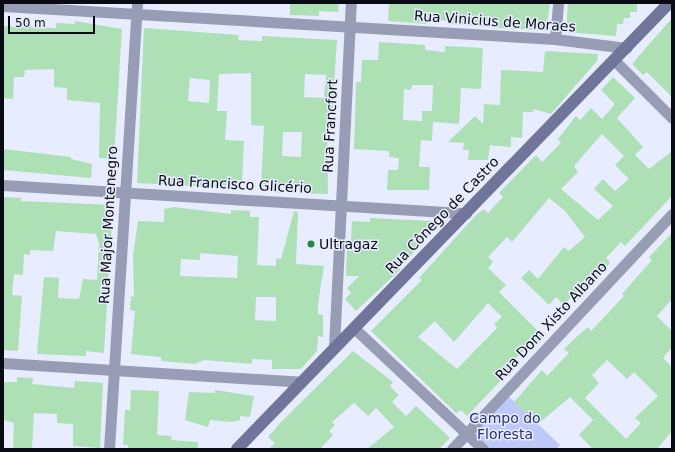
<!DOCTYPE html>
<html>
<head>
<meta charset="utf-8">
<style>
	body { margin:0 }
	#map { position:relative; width:675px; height:452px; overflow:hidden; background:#e7ecfe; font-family:"DejaVu Sans",sans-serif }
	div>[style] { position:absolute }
	.green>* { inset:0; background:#bec9f9 }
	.building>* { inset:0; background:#aee0b5 }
	.street>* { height:11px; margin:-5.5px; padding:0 5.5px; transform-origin:5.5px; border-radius:5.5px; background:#979db5 }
	.secondary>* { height:12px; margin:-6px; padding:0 6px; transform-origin:6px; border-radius:6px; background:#6f7699 }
	.dots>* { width:11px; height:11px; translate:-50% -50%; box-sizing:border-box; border:2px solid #e7ecfe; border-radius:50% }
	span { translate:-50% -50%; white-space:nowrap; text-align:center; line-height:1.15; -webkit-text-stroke:3px #e7ecfe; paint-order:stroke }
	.street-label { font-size:14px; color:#090b14 }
	.poi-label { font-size:14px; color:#090b14 }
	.left { translate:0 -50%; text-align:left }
	.park-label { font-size:14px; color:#2b3272 }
	.frame { position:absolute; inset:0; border:4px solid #090b14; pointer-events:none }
	.scale { position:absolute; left:8px; top:16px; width:87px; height:18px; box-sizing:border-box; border:2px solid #090b14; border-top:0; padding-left:5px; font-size:12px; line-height:14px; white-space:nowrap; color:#090b14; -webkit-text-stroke:3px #e7ecfe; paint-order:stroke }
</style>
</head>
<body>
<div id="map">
	<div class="green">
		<div style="clip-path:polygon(504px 392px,560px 445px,556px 449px,475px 449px,462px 437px)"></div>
	</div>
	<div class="building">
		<div style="clip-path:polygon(290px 3px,339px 3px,338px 12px,319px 11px,319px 16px,290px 15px)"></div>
		<div style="clip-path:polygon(389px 3px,550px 3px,546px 31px,450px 24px,450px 21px,427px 19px,426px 24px,388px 21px)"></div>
		<div style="clip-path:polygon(568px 3px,637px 3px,637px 12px,630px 12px,630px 18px,624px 18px,623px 24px,617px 24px,616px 36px,566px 32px)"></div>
		<div style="clip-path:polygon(672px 18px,672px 97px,647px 72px,643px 75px,632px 64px)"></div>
		<div style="clip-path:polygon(75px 21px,122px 29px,114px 159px,99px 158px,100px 103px,67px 100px,67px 88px,54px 87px,54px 69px,25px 70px,24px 77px,14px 77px,13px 99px,3px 98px,4px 26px,17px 27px,17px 22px,27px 22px,27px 27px,56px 28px,56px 23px,75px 24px)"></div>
		<div style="clip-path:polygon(evenodd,144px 28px,239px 35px,238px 40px,262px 41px,262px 36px,337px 40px,332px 115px,327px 115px,328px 194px,299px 193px,301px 184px,280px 183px,280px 193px,261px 189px,264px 126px,251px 125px,251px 73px,219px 74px,217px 111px,227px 111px,225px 140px,244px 141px,242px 181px,234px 180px,233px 188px,137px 183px,144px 28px,305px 74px,326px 75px,324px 98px,304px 97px,305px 74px,144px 28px,190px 78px,210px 80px,209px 103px,188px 101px,190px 78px,144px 28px,283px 132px,302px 132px,301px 157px,282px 156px,283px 132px)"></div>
		<div style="clip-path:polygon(evenodd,379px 42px,425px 45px,425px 50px,445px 52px,445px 46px,483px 48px,481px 89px,461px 88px,459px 124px,433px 122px,432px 141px,421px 140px,419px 167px,430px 167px,429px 190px,387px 190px,388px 170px,398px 170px,399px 158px,389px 157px,389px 151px,354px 149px,356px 82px,361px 82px,362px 60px,378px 60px,379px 42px,412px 85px,433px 85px,432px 111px,422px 111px,422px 121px,403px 120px,404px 89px,411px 90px,412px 85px)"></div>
		<div style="clip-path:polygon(545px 51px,598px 54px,597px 61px,551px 114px,533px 109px,533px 112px,523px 112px,522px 138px,511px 137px,511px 147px,490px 145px,488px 160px,468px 160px,469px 150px,463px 150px,464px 143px,448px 142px,475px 116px,483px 124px,484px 104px,500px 105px,501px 70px,543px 72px)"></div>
		<div style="clip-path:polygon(evenodd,613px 77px,635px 98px,617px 118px,643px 147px,635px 155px,649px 169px,672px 151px,672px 196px,625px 246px,621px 242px,606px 258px,610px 262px,603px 273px,579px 299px,571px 297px,564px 305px,556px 297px,549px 305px,521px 278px,529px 270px,538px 279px,564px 247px,569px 251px,585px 237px,565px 211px,549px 198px,512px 242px,507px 237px,488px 257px,493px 262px,488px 268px,506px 285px,499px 292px,544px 337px,534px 348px,530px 344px,516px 358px,508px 367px,511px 370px,467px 416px,461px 410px,456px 413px,371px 331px,422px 280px,419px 278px,476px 215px,484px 209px,488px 213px,503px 197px,499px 193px,536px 155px,542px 162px,561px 143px,558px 139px,576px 116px,580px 120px,591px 108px,602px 119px,615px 104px,601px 90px,613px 77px,602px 134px,624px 156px,615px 165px,629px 179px,615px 191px,603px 179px,594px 189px,613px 206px,598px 220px,561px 189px,578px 172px,574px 166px,602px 134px,613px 77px,488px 303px,502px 317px,494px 324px,497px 328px,457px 369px,418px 337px,435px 321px,454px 342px,488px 303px)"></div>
		<div style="clip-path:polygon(3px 149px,71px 157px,71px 159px,92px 164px,91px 178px,3px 170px)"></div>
		<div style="clip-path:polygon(3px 197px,21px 198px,21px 201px,113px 205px,104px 353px,86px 351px,86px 356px,37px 354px,44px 277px,59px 278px,58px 298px,79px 299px,83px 279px,97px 280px,99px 244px,96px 234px,56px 231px,53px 251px,30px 250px,30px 255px,24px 254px,23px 275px,14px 274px,12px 295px,22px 296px,18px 351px,3px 350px)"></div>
		<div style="clip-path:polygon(evenodd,174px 207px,231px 214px,231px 210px,250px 211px,250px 217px,259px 217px,257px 265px,276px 266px,276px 258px,281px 259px,294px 211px,298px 212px,296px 264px,324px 266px,318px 304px,318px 314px,323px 315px,323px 337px,318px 336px,317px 351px,301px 369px,272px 369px,272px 360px,252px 359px,252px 364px,204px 360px,195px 364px,161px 361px,161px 357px,131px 354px,135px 311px,130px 310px,131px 296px,134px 297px,133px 256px,138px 221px,164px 222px,164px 209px,174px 207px,200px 253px,238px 256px,237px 278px,180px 276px,181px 259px,200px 260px,200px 253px,174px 207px,256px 297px,276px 297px,276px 321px,255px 320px,256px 297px)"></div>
		<div style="clip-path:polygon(370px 218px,431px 221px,436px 222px,435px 229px,405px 262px,401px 258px,400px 270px,356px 311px,345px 299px,351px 293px,347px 288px,359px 276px,346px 276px,347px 246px,351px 240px,352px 221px,370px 222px)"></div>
		<div style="clip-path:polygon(evenodd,672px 233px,672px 299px,657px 316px,672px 331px,672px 347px,663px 358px,672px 367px,672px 431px,657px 449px,593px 449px,579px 435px,593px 420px,570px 397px,538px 424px,514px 402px,542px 370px,547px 376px,569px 353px,564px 349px,572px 341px,588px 327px,591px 331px,624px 296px,622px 294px,652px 260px,649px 257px,672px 233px,607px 360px,627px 379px,634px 372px,658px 396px,635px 418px,641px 423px,626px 439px,585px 398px,599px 383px,592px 375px,607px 360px)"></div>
		<div style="clip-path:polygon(353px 351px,393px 382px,390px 386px,399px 395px,392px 402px,406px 416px,416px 406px,450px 438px,439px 449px,367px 449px,394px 427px,376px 408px,368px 416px,354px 403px,332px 422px,335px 425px,329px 431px,333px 435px,320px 449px,269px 449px,275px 443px,268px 437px,281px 422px)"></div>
		<div style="clip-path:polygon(17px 377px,33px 378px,32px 384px,74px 388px,75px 381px,103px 383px,100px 448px,73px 446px,73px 424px,57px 423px,57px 414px,34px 413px,32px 448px,13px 449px,14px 423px,3px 420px,3px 382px,17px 382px)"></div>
		<div style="clip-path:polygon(131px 390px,159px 391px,157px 435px,172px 436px,171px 440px,198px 442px,198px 449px,128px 449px,128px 445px,123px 445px,125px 410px,130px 410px)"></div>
		<div style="clip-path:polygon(215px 390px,254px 396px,250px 417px,240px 416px,240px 420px,231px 422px,210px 420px,208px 427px,185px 420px,189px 392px,215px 393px)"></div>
	</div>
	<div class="street">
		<div style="left:3px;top:6px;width:553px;rotate:3.42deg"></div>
		<div style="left:555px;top:39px;width:72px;rotate:7.2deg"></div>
		<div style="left:555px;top:39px;width:36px;rotate:-85deg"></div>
		<div style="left:614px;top:60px;width:82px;rotate:45deg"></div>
		<div style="left:3px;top:185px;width:464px;rotate:3.5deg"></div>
		<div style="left:354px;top:328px;width:177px;rotate:43.2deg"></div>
		<div style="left:334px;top:347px;width:344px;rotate:-87.2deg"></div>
		<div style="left:3px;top:363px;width:299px;rotate:3.6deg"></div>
		<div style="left:109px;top:449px;width:447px;rotate:-86.4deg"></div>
		<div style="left:452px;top:449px;width:322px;rotate:-46.9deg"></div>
	</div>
	<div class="secondary">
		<div style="left:237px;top:449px;width:621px;rotate:-45.91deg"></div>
	</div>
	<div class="dots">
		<div style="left:311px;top:244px;background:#228c43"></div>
	</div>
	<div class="street-label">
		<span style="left:495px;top:21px;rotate:4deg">Rua Vinicius de Moraes</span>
		<span style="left:330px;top:126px;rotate:-87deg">Rua Francfort</span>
		<span style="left:235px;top:184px;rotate:3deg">Rua Francisco Glicério</span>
		<span style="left:442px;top:215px;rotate:-46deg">Rua Cônego de Castro</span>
		<span style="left:108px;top:225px;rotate:-87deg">Rua Major Montenegro</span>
		<span style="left:551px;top:321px;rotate:-47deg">Rua Dom Xisto Albano</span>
	</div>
	<div class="poi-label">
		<span class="left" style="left:319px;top:244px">Ultragaz</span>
	</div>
	<div class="park-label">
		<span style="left:505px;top:426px">Campo do<br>Floresta</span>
	</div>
	<div class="frame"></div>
	<div class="scale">50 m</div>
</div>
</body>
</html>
